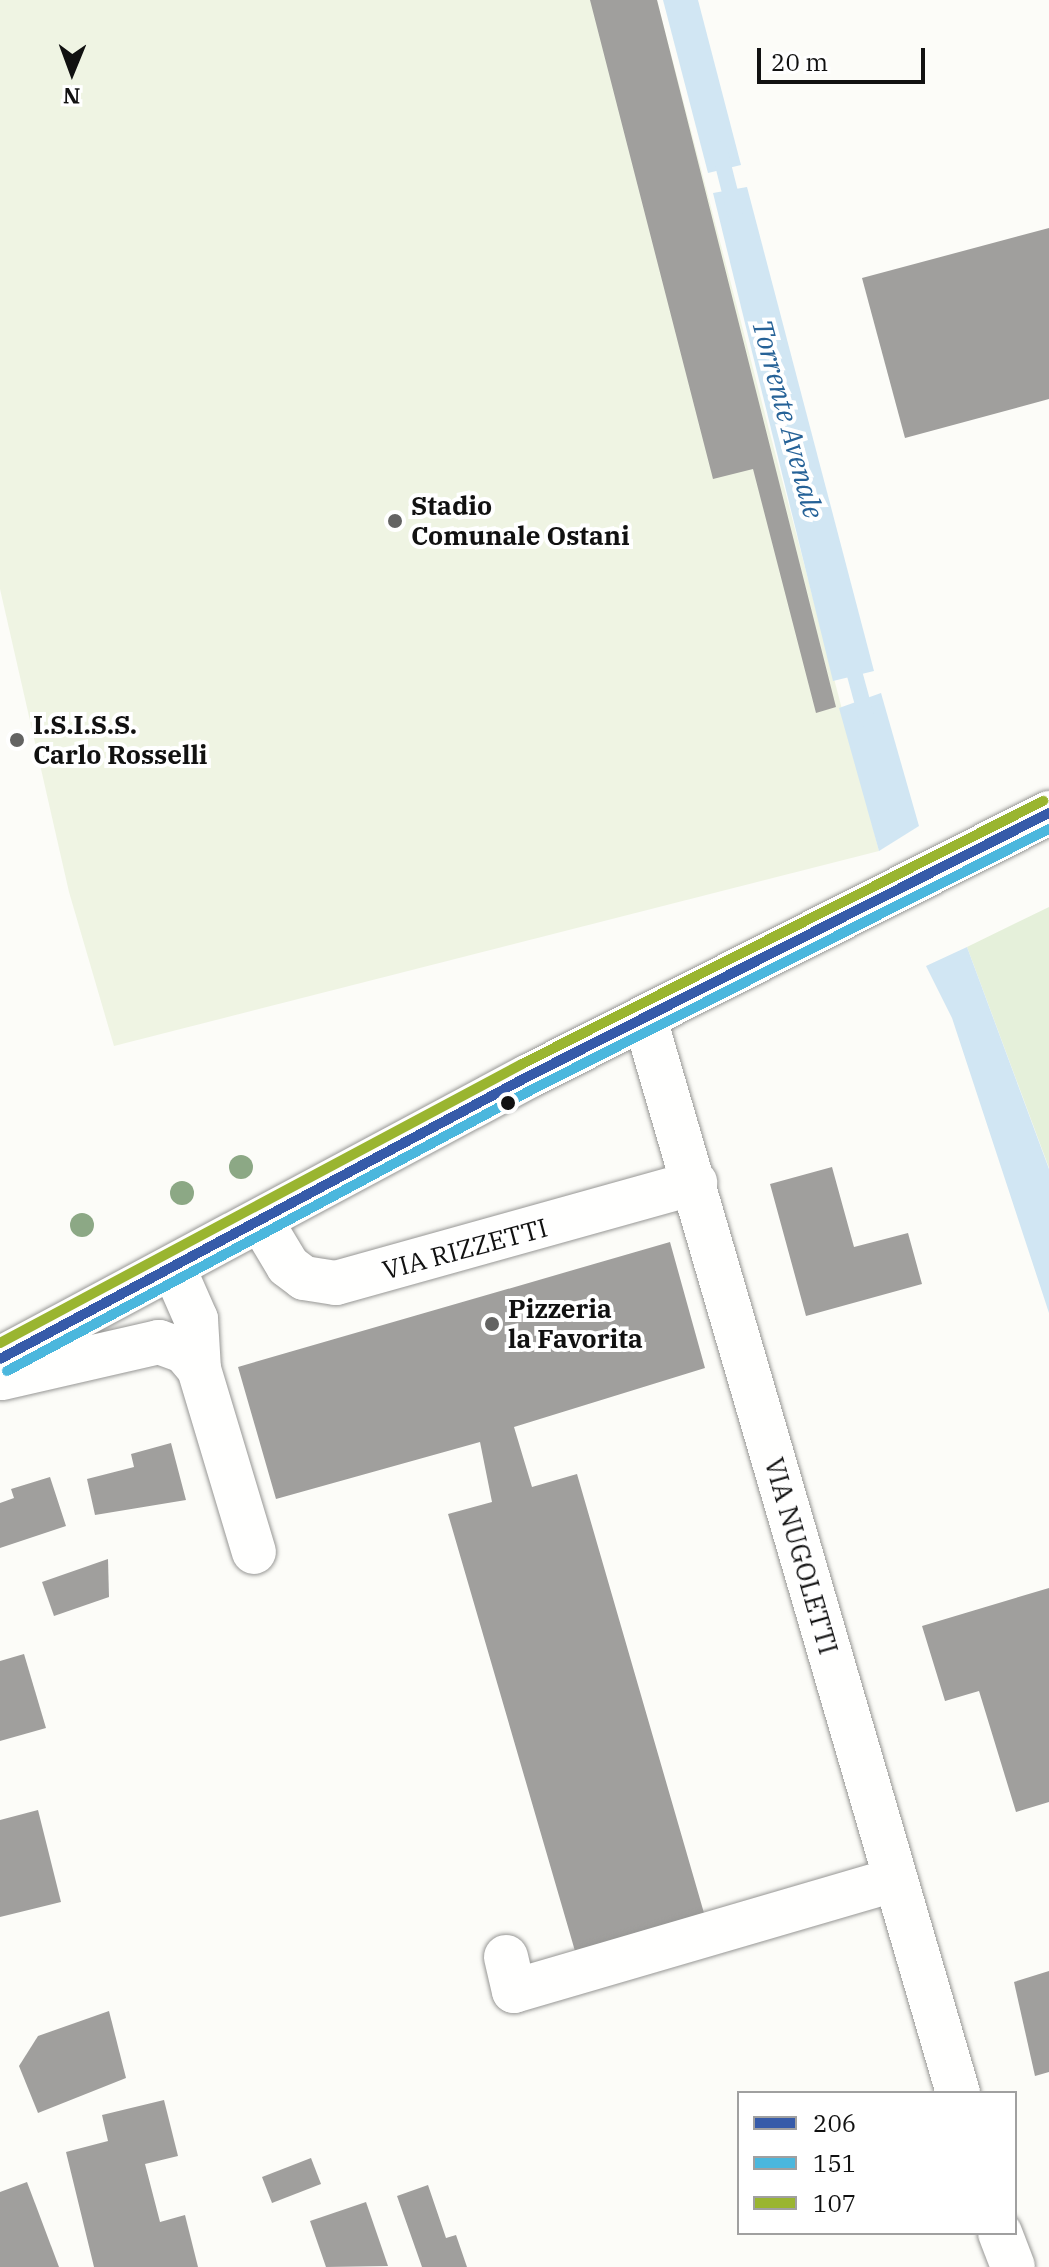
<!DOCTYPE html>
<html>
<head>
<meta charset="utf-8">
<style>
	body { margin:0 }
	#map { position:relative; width:1049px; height:2267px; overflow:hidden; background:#fcfcf8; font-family:"IBM Plex Serif",serif }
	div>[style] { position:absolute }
	.green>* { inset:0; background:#e5f0da }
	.pitch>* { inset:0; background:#eff4e3 }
	.water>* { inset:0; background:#d1e6f3 }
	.stream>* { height:16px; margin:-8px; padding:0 8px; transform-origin:8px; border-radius:8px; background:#d1e6f3 }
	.building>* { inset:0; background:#a09f9d }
	.roads { filter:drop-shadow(0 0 2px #979795) drop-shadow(0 0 2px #979795) }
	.minor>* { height:44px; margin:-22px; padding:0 22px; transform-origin:22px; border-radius:22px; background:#fffffe }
	.bus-1>* { height:10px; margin:-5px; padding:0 5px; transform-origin:5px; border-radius:5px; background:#365ba9 }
	.bus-2>* { height:10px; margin:-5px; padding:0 5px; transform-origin:5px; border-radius:5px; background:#4bb7dd }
	.bus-3>* { height:10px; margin:-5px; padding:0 5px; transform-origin:5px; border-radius:5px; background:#9ab530 }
	.trees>* { width:24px; height:24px; margin:-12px; border-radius:50%; background:#8ca885 }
	.dots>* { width:22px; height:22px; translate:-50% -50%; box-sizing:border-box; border:4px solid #fff; border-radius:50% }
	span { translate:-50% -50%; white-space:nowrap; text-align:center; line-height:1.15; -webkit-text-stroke:8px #fff; paint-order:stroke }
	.poi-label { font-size:26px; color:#111; font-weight:700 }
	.left { translate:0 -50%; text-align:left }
	.street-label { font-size:26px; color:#111 }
	.water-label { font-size:28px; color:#266297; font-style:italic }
	.legend { position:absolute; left:737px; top:2091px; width:280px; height:144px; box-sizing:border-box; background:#fff; border:2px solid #a0a0a0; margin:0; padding:10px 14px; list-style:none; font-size:24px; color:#111 }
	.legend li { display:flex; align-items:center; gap:16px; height:40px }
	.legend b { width:40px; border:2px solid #a0a0a0 }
	.north { position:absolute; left:32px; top:32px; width:80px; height:80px; -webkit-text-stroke:6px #fff; paint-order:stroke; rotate:181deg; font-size:22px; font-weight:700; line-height:32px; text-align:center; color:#111 }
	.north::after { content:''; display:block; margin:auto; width:28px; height:36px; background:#111; clip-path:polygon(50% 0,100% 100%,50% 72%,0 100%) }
	.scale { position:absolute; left:757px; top:48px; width:168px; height:36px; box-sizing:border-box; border:4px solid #111; border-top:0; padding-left:10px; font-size:24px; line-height:28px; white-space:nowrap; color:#111; -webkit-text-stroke:6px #fff; paint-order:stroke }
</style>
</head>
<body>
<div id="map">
	<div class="green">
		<div style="clip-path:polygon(1049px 907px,1049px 1168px,967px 947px)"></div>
	</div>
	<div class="pitch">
		<div style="clip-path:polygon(0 0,657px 0,879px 851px,114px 1046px,69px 892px,0 589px)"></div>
	</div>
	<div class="water">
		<div style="clip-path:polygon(663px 0,698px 0,741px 165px,708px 173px)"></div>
		<div style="clip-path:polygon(747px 187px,874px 671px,833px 681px,713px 193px)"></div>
		<div style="clip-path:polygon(881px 693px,919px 826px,879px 851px,839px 708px)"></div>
		<div style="clip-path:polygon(967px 947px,1049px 1169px,1049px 1313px,952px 1018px,926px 966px)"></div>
	</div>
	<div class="stream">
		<div style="left:719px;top:149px;width:65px;rotate:75.7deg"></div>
		<div style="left:850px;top:657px;width:64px;rotate:74.7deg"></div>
	</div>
	<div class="building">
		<div style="clip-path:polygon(590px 0,657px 0,836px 707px,816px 713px,753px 469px,713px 479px)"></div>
		<div style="clip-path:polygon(1049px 228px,1049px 399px,905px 438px,862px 278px)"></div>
		<div style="clip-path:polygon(832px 1167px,854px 1247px,908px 1233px,922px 1284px,806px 1316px,770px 1184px)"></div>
		<div style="clip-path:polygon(670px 1242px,705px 1368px,514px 1427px,532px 1487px,577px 1474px,704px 1913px,575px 1951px,448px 1514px,492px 1502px,480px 1442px,276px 1499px,238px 1367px)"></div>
		<div style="clip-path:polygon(171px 1443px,186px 1500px,95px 1515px,87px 1479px,134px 1467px,131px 1454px)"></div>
		<div style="clip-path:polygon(50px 1477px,66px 1526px,0 1548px,0 1503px,14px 1498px,11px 1489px)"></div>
		<div style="clip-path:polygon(108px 1559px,109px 1597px,54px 1616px,42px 1582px)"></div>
		<div style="clip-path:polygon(1049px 1588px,1049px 1802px,1016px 1812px,979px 1691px,945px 1701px,922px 1626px)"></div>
		<div style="clip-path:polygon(24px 1654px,46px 1728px,0 1741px,0 1661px)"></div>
		<div style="clip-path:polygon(38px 1810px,61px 1902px,0 1917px,0 1820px)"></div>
		<div style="clip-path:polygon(1049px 1971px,1049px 2072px,1035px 2076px,1014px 1982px)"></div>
		<div style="clip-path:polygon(109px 2011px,126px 2078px,38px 2113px,19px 2066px,38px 2036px)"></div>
		<div style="clip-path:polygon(164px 2100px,178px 2156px,145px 2164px,160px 2222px,185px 2215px,198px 2267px,94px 2267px,66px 2152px,108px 2141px,102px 2115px)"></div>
		<div style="clip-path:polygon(311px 2158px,321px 2184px,272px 2203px,262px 2177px)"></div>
		<div style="clip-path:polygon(27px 2182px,59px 2267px,0 2267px,0 2192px)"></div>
		<div style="clip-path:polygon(428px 2185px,446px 2238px,456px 2235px,467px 2267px,422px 2267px,397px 2196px)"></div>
		<div style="clip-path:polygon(366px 2202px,388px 2266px,326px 2267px,310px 2221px)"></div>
	</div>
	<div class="roads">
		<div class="minor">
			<div style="left:645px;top:1019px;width:1119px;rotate:73.75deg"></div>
			<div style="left:261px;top:1221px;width:52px;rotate:59deg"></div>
			<div style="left:288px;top:1266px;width:20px;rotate:37deg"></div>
			<div style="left:304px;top:1278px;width:32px;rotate:9deg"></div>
			<div style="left:336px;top:1283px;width:373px;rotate:-15.6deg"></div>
			<div style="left:174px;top:1269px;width:55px;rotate:66.3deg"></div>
			<div style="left:196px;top:1319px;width:50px;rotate:86.6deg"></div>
			<div style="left:199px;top:1369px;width:191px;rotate:73.3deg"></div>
			<div style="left:0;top:1359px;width:600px;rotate:-28.15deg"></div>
			<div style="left:529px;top:1076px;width:583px;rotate:-26.83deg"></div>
			<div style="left:2px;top:1378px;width:161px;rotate:-12.9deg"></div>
			<div style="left:159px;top:1342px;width:27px;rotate:20deg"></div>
			<div style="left:184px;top:1351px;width:23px;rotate:50deg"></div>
			<div style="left:506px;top:1957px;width:35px;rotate:77deg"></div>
			<div style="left:514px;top:1991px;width:395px;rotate:-16.3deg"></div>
			<div style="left:1000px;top:2233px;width:36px;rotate:69deg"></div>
		</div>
	</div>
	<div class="bus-1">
		<div style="left:0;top:1359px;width:600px;rotate:-28.15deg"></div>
		<div style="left:529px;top:1076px;width:583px;rotate:-26.83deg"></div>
	</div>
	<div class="bus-2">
		<div style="left:7px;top:1371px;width:599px;rotate:-28.19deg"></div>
		<div style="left:535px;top:1088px;width:576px;rotate:-26.74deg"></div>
	</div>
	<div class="bus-3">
		<div style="left:0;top:1343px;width:592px;rotate:-28.12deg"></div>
		<div style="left:522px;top:1064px;width:584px;rotate:-26.78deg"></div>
	</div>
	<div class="trees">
		<div style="left:241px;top:1167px"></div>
		<div style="left:182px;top:1193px"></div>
		<div style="left:82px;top:1225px"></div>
	</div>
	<div class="dots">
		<div style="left:395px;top:521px;background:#636362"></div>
		<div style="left:17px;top:740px;background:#636362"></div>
		<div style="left:508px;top:1103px;background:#111"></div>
		<div style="left:492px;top:1324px;background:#636362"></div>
	</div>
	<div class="poi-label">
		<span class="left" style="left:411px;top:521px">Stadio<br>Comunale Ostani</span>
		<span class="left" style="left:33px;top:740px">I.S.I.S.S.<br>Carlo Rosselli</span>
		<span class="left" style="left:508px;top:1324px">Pizzeria<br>la Favorita</span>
	</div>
	<div class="street-label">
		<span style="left:465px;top:1249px;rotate:-15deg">VIA RIZZETTI</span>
		<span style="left:801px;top:1556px;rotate:74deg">VIA NUGOLETTI</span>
	</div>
	<div class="water-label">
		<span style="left:788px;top:419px;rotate:75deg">Torrente Avenale</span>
	</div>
	<ul class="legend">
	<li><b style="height:10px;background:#365ba9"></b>206</li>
	<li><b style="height:10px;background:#4bb7dd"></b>151</li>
	<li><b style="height:10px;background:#9ab530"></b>107</li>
	</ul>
	<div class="north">N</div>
	<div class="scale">20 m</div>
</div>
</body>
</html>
